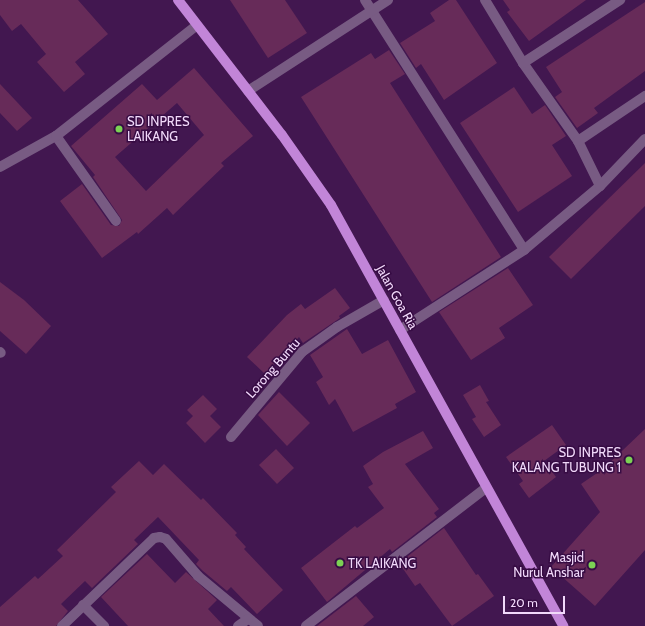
<!DOCTYPE html>
<html>
<head>
<meta charset="utf-8">
<style>
	body { margin:0 }
	#map { position:relative; width:645px; height:626px; overflow:hidden; background:#421750; font-family:Cabin,sans-serif }
	div>[style] { position:absolute }
	.building>* { inset:0; background:#672b59 }
	.minor>* { height:10px; margin:-5px; padding:0 5px; transform-origin:5px; border-radius:5px; background:#785b83 }
	.major>* { height:10px; margin:-5px; padding:0 5px; transform-origin:5px; border-radius:5px; background:#c285d8 }
	.dots>* { width:11px; height:11px; translate:-50% -50%; box-sizing:border-box; border:2px solid #370c44; border-radius:50% }
	span { translate:-50% -50%; white-space:nowrap; text-align:center; line-height:1.15; -webkit-text-stroke:3px #370c44; paint-order:stroke }
	.poi-label { font-size:13px; color:#f1d9fa }
	.left { translate:0 -50%; text-align:left }
	.right { translate:-100% -50%; text-align:right }
	.street-label { font-size:13px; color:#f1d9fa }
	.scale { position:absolute; left:503px; top:596px; width:62px; height:18px; box-sizing:border-box; border:2px solid #f1d9fa; border-top:0; padding-left:5px; font-size:12px; line-height:14px; white-space:nowrap; color:#f1d9fa; -webkit-text-stroke:3px #370c44; paint-order:stroke }
</style>
</head>
<body>
<div id="map">
	<div class="building">
		<div style="clip-path:polygon(0 0,78px 0,108px 34px,75px 62px,85px 74px,64px 92px,37px 62px,46px 54px,21px 24px,12px 31px,0 15px)"></div>
		<div style="clip-path:polygon(230px 0,285px 0,307px 33px,268px 58px)"></div>
		<div style="clip-path:polygon(449px 0,456px 0,497px 63px,444px 100px,421px 64px,416px 68px,400px 43px,435px 21px,430px 13px)"></div>
		<div style="clip-path:polygon(503px 0,586px 0,529px 41px,507px 12px,510px 10px)"></div>
		<div style="clip-path:polygon(645px 2px,645px 71px,594px 108px,598px 113px,577px 128px,555px 97px,562px 92px,546px 67px)"></div>
		<div style="clip-path:polygon(389px 50px,405px 74px,390px 83px,501px 257px,432px 302px,301px 97px,371px 53px,375px 59px)"></div>
		<div style="clip-path:polygon(evenodd,194px 68px,253px 136px,221px 163px,224px 166px,173px 215px,167px 208px,138px 234px,137px 232px,102px 258px,60px 201px,82px 184px,111px 225px,119px 226px,122px 220px,93px 177px,95px 175px,71px 146px,142px 84px,157px 100px,194px 68px,177px 103px,204px 135px,146px 191px,115px 157px,177px 103px)"></div>
		<div style="clip-path:polygon(0 84px,32px 118px,17px 131px,0 113px)"></div>
		<div style="clip-path:polygon(514px 87px,532px 114px,545px 105px,566px 136px,552px 145px,572px 176px,518px 212px,460px 123px)"></div>
		<div style="clip-path:polygon(645px 163px,645px 206px,571px 279px,549px 257px)"></div>
		<div style="clip-path:polygon(508px 268px,533px 305px,499px 328px,505px 338px,471px 360px,439px 312px)"></div>
		<div style="clip-path:polygon(0 282px,24px 300px,51px 326px,26px 354px,0 331px)"></div>
		<div style="clip-path:polygon(335px 288px,350px 308px,339px 316px,340px 318px,303px 343px,299px 337px,265px 374px,247px 357px,287px 315px,301px 304px,305px 309px)"></div>
		<div style="clip-path:polygon(347px 329px,362px 354px,388px 340px,416px 392px,395px 404px,397px 408px,353px 432px,335px 399px,329px 405px,316px 382px,323px 377px,310px 355px)"></div>
		<div style="clip-path:polygon(480px 385px,489px 401px,486px 402px,501px 425px,484px 437px,472px 419px,476px 417px,463px 395px)"></div>
		<div style="clip-path:polygon(279px 392px,310px 423px,287px 446px,258px 415px)"></div>
		<div style="clip-path:polygon(203px 395px,217px 409px,210px 416px,221px 427px,205px 443px,186px 423px,193px 416px,187px 410px)"></div>
		<div style="clip-path:polygon(552px 425px,566px 445px,544px 461px,556px 477px,529px 498px,519px 484px,523px 481px,506px 457px)"></div>
		<div style="clip-path:polygon(645px 429px,645px 550px,595px 606px,551px 567px,600px 512px,581px 484px,603px 469px)"></div>
		<div style="clip-path:polygon(423px 431px,433px 448px,405px 464px,439px 509px,434px 513px,437px 517px,392px 552px,390px 549px,327px 602px,301px 568px,355px 526px,357px 528px,384px 508px,368px 487px,373px 484px,363px 466px,383px 452px)"></div>
		<div style="clip-path:polygon(276px 449px,294px 468px,277px 484px,259px 465px)"></div>
		<div style="clip-path:polygon(139px 461px,153px 475px,164px 464px,201px 500px,203px 498px,237px 533px,235px 535px,246px 547px,244px 549px,283px 590px,257px 614px,231px 587px,227px 591px,203px 571px,196px 564px,199px 560px,158px 517px,134px 540px,138px 544px,92px 588px,85px 581px,61px 604px,68px 611px,56px 626px,0 626px,0 607px,35px 576px,38px 579px,63px 556px,57px 550px,116px 492px,111px 487px)"></div>
		<div style="clip-path:polygon(444px 528px,476px 575px,478px 574px,494px 596px,452px 626px,420px 583px,415px 586px,399px 563px)"></div>
		<div style="clip-path:polygon(147px 554px,175px 583px,186px 572px,217px 600px,208px 609px,224px 626px,128px 626px,101px 597px)"></div>
		<div style="clip-path:polygon(356px 596px,374px 617px,363px 626px,317px 626px)"></div>
	</div>
	<div class="minor">
		<div style="left:365px;top:0;width:296px;rotate:57.5deg"></div>
		<div style="left:485px;top:0;width:74px;rotate:58.9deg"></div>
		<div style="left:523px;top:63px;width:95px;rotate:54.8deg"></div>
		<div style="left:578px;top:141px;width:50px;rotate:63.9deg"></div>
		<div style="left:523px;top:63px;width:116px;rotate:-33deg"></div>
		<div style="left:248px;top:91px;width:167px;rotate:-33deg"></div>
		<div style="left:56px;top:136px;width:104px;rotate:54.8deg"></div>
		<div style="left:578px;top:141px;width:81px;rotate:-33.9deg"></div>
		<div style="left:0;top:167px;width:64px;rotate:-29deg"></div>
		<div style="left:56px;top:136px;width:179px;rotate:-38.2deg"></div>
		<div style="left:400px;top:330px;width:148px;rotate:-32.8deg"></div>
		<div style="left:524px;top:250px;width:99px;rotate:-40.1deg"></div>
		<div style="left:600px;top:186px;width:65px;rotate:-46.2deg"></div>
		<div style="left:0;top:352px;width:1px;rotate:45deg"></div>
		<div style="left:231px;top:437px;width:111px;rotate:-50.1deg"></div>
		<div style="left:302px;top:352px;width:43px;rotate:-35.5deg"></div>
		<div style="left:337px;top:327px;width:54px;rotate:-29.9deg"></div>
		<div style="left:83px;top:605px;width:30px;rotate:45deg"></div>
		<div style="left:62px;top:626px;width:127px;rotate:-43.7deg"></div>
		<div style="left:154px;top:538px;width:6px;rotate:-9deg"></div>
		<div style="left:160px;top:537px;width:6px;rotate:18deg"></div>
		<div style="left:166px;top:539px;width:49px;rotate:49.1deg"></div>
		<div style="left:198px;top:576px;width:78px;rotate:39.8deg"></div>
		<div style="left:238px;top:626px;width:12px;rotate:-35deg"></div>
		<div style="left:306px;top:626px;width:227px;rotate:-37.5deg"></div>
	</div>
	<div class="major">
		<div style="left:178px;top:0;width:170px;rotate:52.4deg"></div>
		<div style="left:282px;top:135px;width:85px;rotate:55deg"></div>
		<div style="left:331px;top:205px;width:481px;rotate:61.1deg"></div>
	</div>
	<div class="dots">
		<div style="left:119px;top:129px;background:#7cd154"></div>
		<div style="left:629px;top:460px;background:#7cd154"></div>
		<div style="left:340px;top:563px;background:#7cd154"></div>
		<div style="left:592px;top:565px;background:#7cd154"></div>
	</div>
	<div class="poi-label">
		<span class="left" style="left:127px;top:129px">SD INPRES<br>LAIKANG</span>
		<span class="right" style="left:621px;top:460px">SD INPRES<br>KALANG TUBUNG 1</span>
		<span class="right" style="left:584px;top:565px">Masjid<br>Nurul Anshar</span>
		<span class="left" style="left:348px;top:563px">TK LAIKANG</span>
	</div>
	<div class="street-label">
		<span style="left:397px;top:297px;rotate:61deg">Jalan Goa Ria</span>
		<span style="left:273px;top:368px;rotate:-49deg">Lorong Buntu</span>
	</div>
	<div class="scale">20 m</div>
</div>
</body>
</html>
